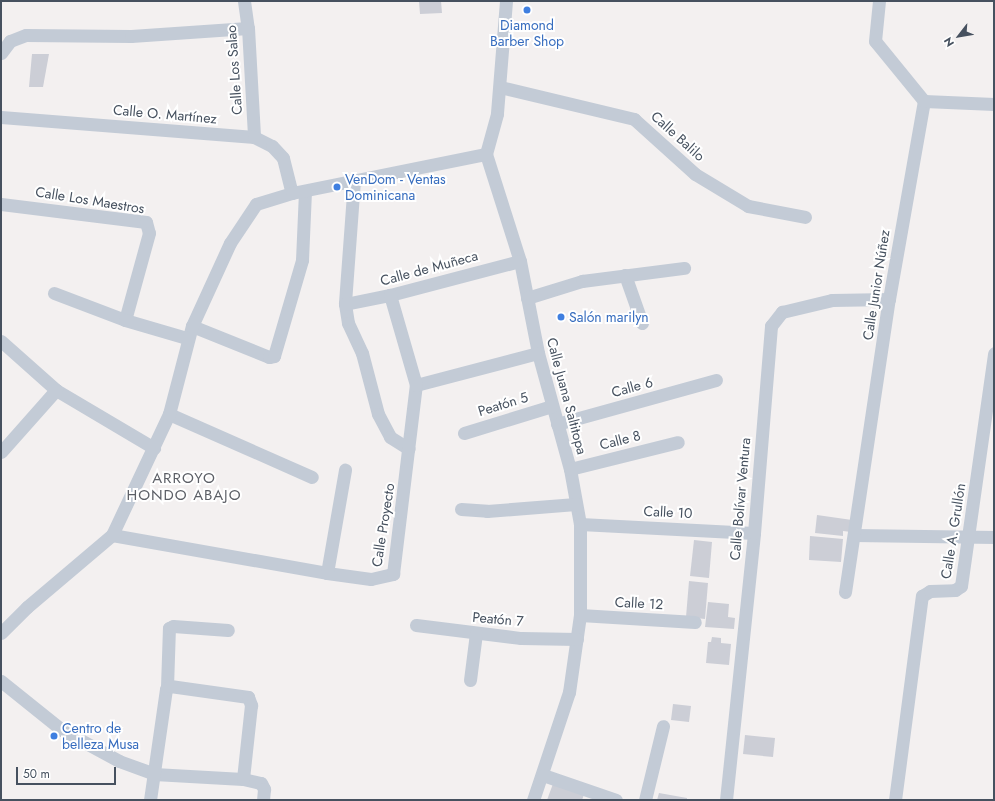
<!DOCTYPE html>
<html>
<head>
<meta charset="utf-8">
<style>
	body { margin:0 }
	#map { position:relative; width:995px; height:801px; overflow:hidden; background:#f3f0f0; font-family:Jost,sans-serif }
	div>[style] { position:absolute }
	.building>* { inset:0; background:#ccced6 }
	.street>* { height:13px; margin:-6.5px; padding:0 6.5px; transform-origin:6.5px; border-radius:6.5px; background:#c3cbd6 }
	.dots>* { width:11px; height:11px; translate:-50% -50%; box-sizing:border-box; border:2px solid #fff; border-radius:50% }
	span { translate:-50% -50%; white-space:nowrap; text-align:center; line-height:1.15; -webkit-text-stroke:4px #fff; paint-order:stroke }
	.shop-label { font-size:14px; color:#366cbe }
	.left { translate:0 -50%; text-align:left }
	.street-label { font-size:14px; color:#46515f }
	.neighbourhood-label { font-size:15px; color:#5c5f66; letter-spacing:1px }
	.frame { position:absolute; inset:0; border:2px solid #46515f; pointer-events:none }
	.north { position:absolute; left:939px; top:16px; width:40px; height:40px; -webkit-text-stroke:3px #fff; paint-order:stroke; rotate:239deg; font-size:11px; font-weight:700; line-height:16px; text-align:center; color:#46515f }
	.north::after { content:''; display:block; margin:auto; width:14px; height:18px; background:#46515f; clip-path:polygon(50% 0,100% 100%,50% 72%,0 100%) }
	.scale { position:absolute; left:16px; top:767px; width:100px; height:18px; box-sizing:border-box; border:2px solid #46515f; border-top:0; padding-left:5px; font-size:12px; line-height:14px; white-space:nowrap; color:#46515f; -webkit-text-stroke:3px #fff; paint-order:stroke }
</style>
</head>
<body>
<div id="map">
	<div class="building">
		<div style="clip-path:polygon(419px 1px,441px 1px,442px 13px,420px 14px)"></div>
		<div style="clip-path:polygon(32px 54px,49px 54px,43px 87px,29px 87px)"></div>
		<div style="clip-path:polygon(817px 515px,852px 520px,851px 532px,843px 531px,843px 536px,815px 533px)"></div>
		<div style="clip-path:polygon(810px 536px,843px 539px,841px 562px,809px 560px)"></div>
		<div style="clip-path:polygon(694px 540px,712px 542px,709px 578px,690px 576px)"></div>
		<div style="clip-path:polygon(689px 581px,708px 583px,705px 619px,686px 617px)"></div>
		<div style="clip-path:polygon(708px 602px,729px 604px,728px 617px,735px 618px,734px 629px,705px 627px)"></div>
		<div style="clip-path:polygon(712px 637px,721px 638px,721px 643px,731px 644px,729px 665px,706px 663px,708px 642px,711px 642px)"></div>
		<div style="clip-path:polygon(673px 704px,691px 706px,689px 722px,671px 720px)"></div>
		<div style="clip-path:polygon(745px 735px,775px 738px,773px 757px,743px 754px)"></div>
		<div style="clip-path:polygon(554px 781px,585px 792px,582px 800px,547px 800px)"></div>
		<div style="clip-path:polygon(659px 793px,687px 798px,687px 800px,657px 800px)"></div>
	</div>
	<div class="street">
		<div style="left:244px;top:1px;width:27px;rotate:82deg"></div>
		<div style="left:248px;top:28px;width:109px;rotate:86.8deg"></div>
		<div style="left:506px;top:1px;width:113px;rotate:94.6deg"></div>
		<div style="left:497px;top:114px;width:41px;rotate:105.4deg"></div>
		<div style="left:486px;top:154px;width:112px;rotate:72.4deg"></div>
		<div style="left:520px;top:261px;width:94px;rotate:78.9deg"></div>
		<div style="left:538px;top:353px;width:120px;rotate:74.6deg"></div>
		<div style="left:570px;top:469px;width:56px;rotate:79.7deg"></div>
		<div style="left:580px;top:524px;width:91px;rotate:90deg"></div>
		<div style="left:580px;top:615px;width:78px;rotate:98.1deg"></div>
		<div style="left:569px;top:692px;width:114px;rotate:108.4deg"></div>
		<div style="left:1px;top:53px;width:15px;rotate:-53deg"></div>
		<div style="left:10px;top:41px;width:17px;rotate:-21deg"></div>
		<div style="left:26px;top:35px;width:105px;rotate:0.5deg"></div>
		<div style="left:131px;top:36px;width:117px;rotate:-3.9deg"></div>
		<div style="left:500px;top:87px;width:138px;rotate:13.4deg"></div>
		<div style="left:634px;top:119px;width:82px;rotate:42deg"></div>
		<div style="left:695px;top:174px;width:62px;rotate:31.1deg"></div>
		<div style="left:748px;top:206px;width:58px;rotate:10.9deg"></div>
		<div style="left:924px;top:101px;width:70px;rotate:2.5deg"></div>
		<div style="left:1px;top:117px;width:254px;rotate:4.5deg"></div>
		<div style="left:254px;top:137px;width:20px;rotate:27deg"></div>
		<div style="left:272px;top:146px;width:16px;rotate:47deg"></div>
		<div style="left:283px;top:158px;width:36px;rotate:76deg"></div>
		<div style="left:354px;top:180px;width:124px;rotate:94.2deg"></div>
		<div style="left:345px;top:304px;width:19px;rotate:81deg"></div>
		<div style="left:348px;top:323px;width:33px;rotate:65deg"></div>
		<div style="left:362px;top:353px;width:63px;rotate:75.3deg"></div>
		<div style="left:378px;top:414px;width:26px;rotate:62deg"></div>
		<div style="left:390px;top:437px;width:22px;rotate:32deg"></div>
		<div style="left:1px;top:204px;width:146px;rotate:7.1deg"></div>
		<div style="left:146px;top:222px;width:11px;rotate:75deg"></div>
		<div style="left:149px;top:233px;width:90px;rotate:105.4deg"></div>
		<div style="left:625px;top:275px;width:51px;rotate:70.5deg"></div>
		<div style="left:54px;top:293px;width:76px;rotate:20.8deg"></div>
		<div style="left:125px;top:320px;width:65px;rotate:16.2deg"></div>
		<div style="left:527px;top:298px;width:58px;rotate:-17.2deg"></div>
		<div style="left:582px;top:281px;width:103px;rotate:-7.3deg"></div>
		<div style="left:345px;top:304px;width:46px;rotate:-11.3deg"></div>
		<div style="left:390px;top:295px;width:134px;rotate:-14.7deg"></div>
		<div style="left:192px;top:326px;width:83px;rotate:21.9deg"></div>
		<div style="left:269px;top:357px;width:5px;rotate:-11deg"></div>
		<div style="left:274px;top:356px;width:100px;rotate:-73.7deg"></div>
		<div style="left:302px;top:260px;width:69px;rotate:-87.5deg"></div>
		<div style="left:1px;top:341px;width:74px;rotate:41.7deg"></div>
		<div style="left:56px;top:390px;width:114px;rotate:30.6deg"></div>
		<div style="left:416px;top:385px;width:126px;rotate:-14.7deg"></div>
		<div style="left:169px;top:414px;width:156px;rotate:23.8deg"></div>
		<div style="left:557px;top:424px;width:165px;rotate:-15.5deg"></div>
		<div style="left:464px;top:433px;width:92px;rotate:-17.1deg"></div>
		<div style="left:1px;top:452px;width:83px;rotate:-48.4deg"></div>
		<div style="left:570px;top:469px;width:111px;rotate:-14deg"></div>
		<div style="left:461px;top:509px;width:26px;rotate:4deg"></div>
		<div style="left:487px;top:511px;width:89px;rotate:-4.5deg"></div>
		<div style="left:580px;top:524px;width:174px;rotate:3deg"></div>
		<div style="left:112px;top:535px;width:218px;rotate:10deg"></div>
		<div style="left:327px;top:573px;width:44px;rotate:7.8deg"></div>
		<div style="left:371px;top:579px;width:23px;rotate:-13deg"></div>
		<div style="left:393px;top:574px;width:190px;rotate:-83.1deg"></div>
		<div style="left:416px;top:385px;width:94px;rotate:-106.1deg"></div>
		<div style="left:854px;top:535px;width:140px;rotate:0.8deg"></div>
		<div style="left:327px;top:573px;width:105px;rotate:-80.1deg"></div>
		<div style="left:845px;top:592px;width:296px;rotate:-81.5deg"></div>
		<div style="left:889px;top:299px;width:201px;rotate:-80deg"></div>
		<div style="left:924px;top:101px;width:77px;rotate:-129.2deg"></div>
		<div style="left:875px;top:41px;width:40px;rotate:-84.3deg"></div>
		<div style="left:580px;top:615px;width:115px;rotate:3.5deg"></div>
		<div style="left:416px;top:625px;width:106px;rotate:7.1deg"></div>
		<div style="left:521px;top:638px;width:56px;rotate:1deg"></div>
		<div style="left:1px;top:633px;width:37px;rotate:-45deg"></div>
		<div style="left:27px;top:607px;width:111px;rotate:-40.3deg"></div>
		<div style="left:112px;top:535px;width:134px;rotate:-64.8deg"></div>
		<div style="left:169px;top:414px;width:91px;rotate:-75.4deg"></div>
		<div style="left:192px;top:326px;width:91px;rotate:-65.4deg"></div>
		<div style="left:230px;top:243px;width:47px;rotate:-56.3deg"></div>
		<div style="left:256px;top:204px;width:38px;rotate:-17deg"></div>
		<div style="left:292px;top:193px;width:198px;rotate:-11.4deg"></div>
		<div style="left:470px;top:680px;width:47px;rotate:-82.7deg"></div>
		<div style="left:1px;top:681px;width:78px;rotate:38.8deg"></div>
		<div style="left:62px;top:730px;width:65px;rotate:28.5deg"></div>
		<div style="left:119px;top:761px;width:37px;rotate:20deg"></div>
		<div style="left:154px;top:774px;width:89px;rotate:3.2deg"></div>
		<div style="left:243px;top:779px;width:18px;rotate:13deg"></div>
		<div style="left:261px;top:783px;width:7px;rotate:63deg"></div>
		<div style="left:264px;top:789px;width:11px;rotate:95deg"></div>
		<div style="left:167px;top:687px;width:59px;rotate:-88.1deg"></div>
		<div style="left:169px;top:628px;width:4px;rotate:-27deg"></div>
		<div style="left:173px;top:626px;width:55px;rotate:4.2deg"></div>
		<div style="left:543px;top:775px;width:77px;rotate:18.9deg"></div>
		<div style="left:150px;top:800px;width:112px;rotate:-81.8deg"></div>
		<div style="left:166px;top:689px;width:5px;rotate:-37deg"></div>
		<div style="left:170px;top:686px;width:79px;rotate:8deg"></div>
		<div style="left:248px;top:697px;width:9px;rotate:69deg"></div>
		<div style="left:251px;top:705px;width:74px;rotate:96.2deg"></div>
		<div style="left:645px;top:800px;width:76px;rotate:-76.3deg"></div>
		<div style="left:726px;top:800px;width:268px;rotate:-84deg"></div>
		<div style="left:754px;top:533px;width:208px;rotate:-85.3deg"></div>
		<div style="left:771px;top:326px;width:18px;rotate:-52deg"></div>
		<div style="left:782px;top:312px;width:51px;rotate:-13.5deg"></div>
		<div style="left:832px;top:300px;width:57px;rotate:-1deg"></div>
		<div style="left:895px;top:800px;width:206px;rotate:-82.5deg"></div>
		<div style="left:922px;top:596px;width:9px;rotate:-32deg"></div>
		<div style="left:930px;top:591px;width:25px;rotate:-2deg"></div>
		<div style="left:955px;top:590px;width:7px;rotate:-34deg"></div>
		<div style="left:961px;top:586px;width:235px;rotate:-81.9deg"></div>
	</div>
	<div class="dots">
		<div style="left:527px;top:10px;background:#3f7fe0"></div>
		<div style="left:337px;top:187px;background:#3f7fe0"></div>
		<div style="left:561px;top:317px;background:#3f7fe0"></div>
		<div style="left:54px;top:736px;background:#3f7fe0"></div>
	</div>
	<div class="shop-label">
		<span style="left:527px;top:33px">Diamond<br>Barber Shop</span>
		<span class="left" style="left:345px;top:187px">VenDom - Ventas<br>Dominicana</span>
		<span class="left" style="left:569px;top:317px">Salón marilyn</span>
		<span class="left" style="left:62px;top:736px">Centro de<br>belleza Musa</span>
	</div>
	<div class="street-label">
		<span style="left:234px;top:70px;rotate:-94deg">Calle Los Salao</span>
		<span style="left:165px;top:114px;rotate:5deg">Calle O. Martínez</span>
		<span style="left:678px;top:136px;rotate:42deg">Calle Balilo</span>
		<span style="left:90px;top:200px;rotate:9deg">Calle Los Maestros</span>
		<span style="left:429px;top:268px;rotate:-15deg">Calle de Muñeca</span>
		<span style="left:876px;top:285px;rotate:-81deg">Calle Junior Núñez</span>
		<span style="left:632px;top:387px;rotate:-15deg">Calle 6</span>
		<span style="left:567px;top:396px;rotate:75deg">Calle Juana Saltitopa</span>
		<span style="left:503px;top:404px;rotate:-17deg">Peatón 5</span>
		<span style="left:620px;top:440px;rotate:-14deg">Calle 8</span>
		<span style="left:740px;top:499px;rotate:-85deg">Calle Bolívar Ventura</span>
		<span style="left:668px;top:512px;rotate:3deg">Calle 10</span>
		<span style="left:383px;top:525px;rotate:-81deg">Calle Proyecto</span>
		<span style="left:953px;top:531px;rotate:-81deg">Calle A. Grullón</span>
		<span style="left:639px;top:603px;rotate:3deg">Calle 12</span>
		<span style="left:498px;top:619px;rotate:5deg">Peatón 7</span>
	</div>
	<div class="neighbourhood-label">
		<span style="left:184px;top:487px">ARROYO<br>HONDO ABAJO</span>
	</div>
	<div class="frame"></div>
	<div class="north">N</div>
	<div class="scale">50 m</div>
</div>
</body>
</html>
